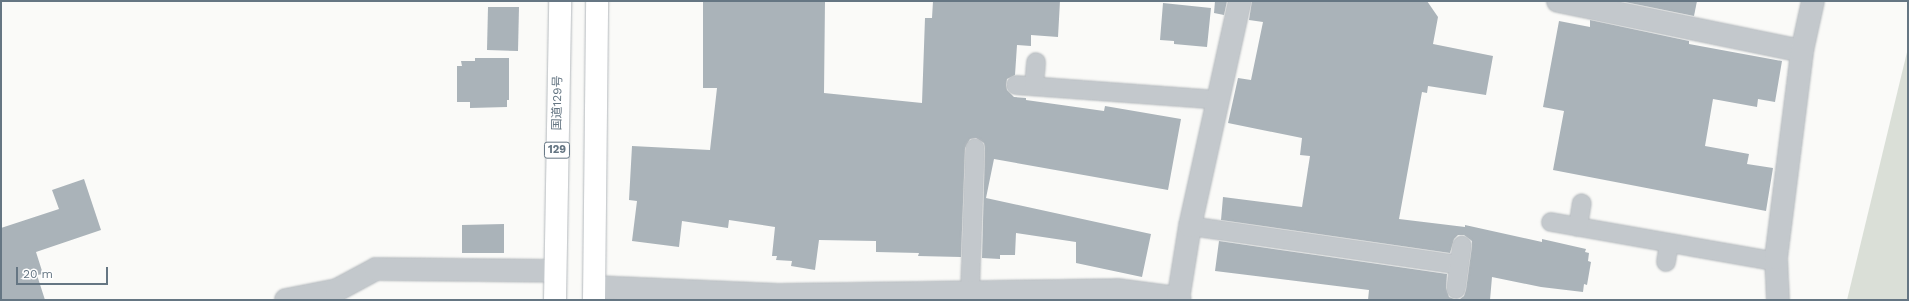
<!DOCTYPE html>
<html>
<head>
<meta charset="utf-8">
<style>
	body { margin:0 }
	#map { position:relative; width:1909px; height:301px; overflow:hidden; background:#fafaf8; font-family:"Work Sans","Noto Sans JP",sans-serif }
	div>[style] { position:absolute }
	.green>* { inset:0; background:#dadfd7 }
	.building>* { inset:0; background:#aab3b9 }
	.roads { filter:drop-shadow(0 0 1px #b4b9bd) drop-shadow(0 0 1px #b4b9bd) }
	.lane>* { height:18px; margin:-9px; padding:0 9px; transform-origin:9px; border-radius:9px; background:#c3c8cc }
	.street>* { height:22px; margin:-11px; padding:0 11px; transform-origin:11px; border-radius:11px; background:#c3c8cc }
	.highway>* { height:22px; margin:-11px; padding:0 11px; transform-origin:11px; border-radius:11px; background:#fff }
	span { translate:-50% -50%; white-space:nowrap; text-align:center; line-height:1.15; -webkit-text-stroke:4px #fff; paint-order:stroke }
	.shield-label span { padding:1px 3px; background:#fff; border:1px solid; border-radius:3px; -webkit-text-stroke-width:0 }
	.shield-label { font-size:11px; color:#657683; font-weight:700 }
	.street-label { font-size:12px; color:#657683 }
	.frame { position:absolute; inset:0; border:2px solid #657683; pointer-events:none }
	.scale { position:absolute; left:16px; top:267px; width:92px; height:18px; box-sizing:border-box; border:2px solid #657683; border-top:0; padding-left:5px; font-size:12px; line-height:14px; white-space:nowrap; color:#657683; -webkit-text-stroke:3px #fff; paint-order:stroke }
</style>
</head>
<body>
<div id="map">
	<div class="green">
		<div style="clip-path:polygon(1908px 48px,1908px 300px,1847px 300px)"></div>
	</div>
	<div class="building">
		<div style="clip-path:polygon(703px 1px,825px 1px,824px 93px,922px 103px,925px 18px,932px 18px,933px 1px,1060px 1px,1058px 37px,1031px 35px,1031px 46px,1017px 45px,1015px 75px,1007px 79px,1006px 85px,1007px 90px,1014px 97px,1026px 98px,1026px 100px,1104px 111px,1105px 106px,1181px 119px,1168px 190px,994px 159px,986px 198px,1151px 234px,1142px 277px,1076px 263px,1076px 242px,1016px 233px,1015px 255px,1000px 255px,1000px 259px,982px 258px,985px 148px,984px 143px,976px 138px,970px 139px,965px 148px,961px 257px,918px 256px,919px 253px,876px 252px,876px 241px,819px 240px,815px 270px,791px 266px,792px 261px,776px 260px,777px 256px,772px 256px,775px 227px,729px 220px,728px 228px,682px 221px,679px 247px,632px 241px,637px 201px,629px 200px,632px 146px,710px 150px,717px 88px,703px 88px)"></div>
		<div style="clip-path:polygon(1215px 1px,1227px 1px,1224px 15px,1214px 13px)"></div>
		<div style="clip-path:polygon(1252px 1px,1427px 1px,1438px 17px,1433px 44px,1493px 56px,1486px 95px,1428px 86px,1427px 93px,1422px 92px,1399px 219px,1465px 227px,1465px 225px,1542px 242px,1542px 239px,1586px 249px,1585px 252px,1589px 253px,1588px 261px,1591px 262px,1587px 285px,1584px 284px,1583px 292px,1541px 287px,1492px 277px,1490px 300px,1368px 300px,1369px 290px,1215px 271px,1219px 241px,1447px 274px,1446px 288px,1449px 297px,1454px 299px,1460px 299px,1464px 296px,1466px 290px,1472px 246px,1472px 241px,1464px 235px,1458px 235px,1454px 239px,1450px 253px,1221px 220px,1223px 197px,1302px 207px,1310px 156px,1300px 155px,1302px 138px,1228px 123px,1238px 78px,1251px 80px,1263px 22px,1249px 20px)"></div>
		<div style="clip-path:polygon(1620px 1px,1697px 1px,1694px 16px)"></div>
		<div style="clip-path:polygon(1163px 3px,1211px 8px,1207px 47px,1174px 44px,1174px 41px,1160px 40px)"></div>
		<div style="clip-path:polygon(488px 7px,519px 7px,518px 51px,487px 50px)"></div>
		<div style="clip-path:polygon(1590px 20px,1689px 41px,1689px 44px,1782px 61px,1775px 102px,1758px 99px,1757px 107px,1713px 99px,1705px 146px,1749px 154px,1747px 164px,1773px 168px,1766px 211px,1553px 170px,1564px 111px,1543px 107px,1559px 21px,1590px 27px)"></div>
		<div style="clip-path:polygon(475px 58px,509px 58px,509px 100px,507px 100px,507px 107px,470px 108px,470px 102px,457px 102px,457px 66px,462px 66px,461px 61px,475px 61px)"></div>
		<div style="clip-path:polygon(84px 179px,101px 230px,36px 252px,43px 274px,37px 275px,45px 300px,1px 300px,1px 228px,59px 209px,52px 190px)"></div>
		<div style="clip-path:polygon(504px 224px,504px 253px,462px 253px,462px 225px)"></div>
	</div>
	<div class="roads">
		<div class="lane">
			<div style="left:1016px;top:85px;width:203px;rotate:4.2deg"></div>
			<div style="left:1034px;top:86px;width:24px;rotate:-85deg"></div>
			<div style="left:1551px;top:222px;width:230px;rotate:10deg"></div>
			<div style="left:1190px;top:226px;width:272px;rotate:8.2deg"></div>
			<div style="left:1578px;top:227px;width:24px;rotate:-81deg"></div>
			<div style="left:1666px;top:262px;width:19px;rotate:-81deg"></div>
			<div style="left:1456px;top:289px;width:44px;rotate:-82.2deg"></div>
			<div style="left:970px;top:291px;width:143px;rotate:-88deg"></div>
		</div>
		<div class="street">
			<div style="left:1558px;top:1px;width:249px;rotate:11.6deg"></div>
			<div style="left:594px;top:287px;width:184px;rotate:2.5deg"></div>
			<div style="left:778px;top:295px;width:339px;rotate:-0.8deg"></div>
			<div style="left:1117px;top:290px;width:63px;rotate:7.4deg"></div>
			<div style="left:286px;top:300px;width:52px;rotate:-11.1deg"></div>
			<div style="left:337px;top:290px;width:44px;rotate:-28.3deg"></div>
			<div style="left:376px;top:269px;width:179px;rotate:0.6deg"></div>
			<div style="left:1178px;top:300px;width:75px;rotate:-80.8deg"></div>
			<div style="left:1190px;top:226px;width:230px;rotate:-77.5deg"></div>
			<div style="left:1778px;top:300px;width:42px;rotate:-92.7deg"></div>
			<div style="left:1776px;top:258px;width:209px;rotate:-82.8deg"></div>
			<div style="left:1802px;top:51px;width:51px;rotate:-77.6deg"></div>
		</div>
		<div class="highway">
			<div style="left:555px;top:300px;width:299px;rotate:-89deg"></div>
			<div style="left:594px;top:300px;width:299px;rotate:-89.4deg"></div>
		</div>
	</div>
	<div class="shield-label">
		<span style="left:557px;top:150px">129</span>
	</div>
	<div class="street-label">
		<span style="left:558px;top:103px;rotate:-89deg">国道129号</span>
	</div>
	<div class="frame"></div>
	<div class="scale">20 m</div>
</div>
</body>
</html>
